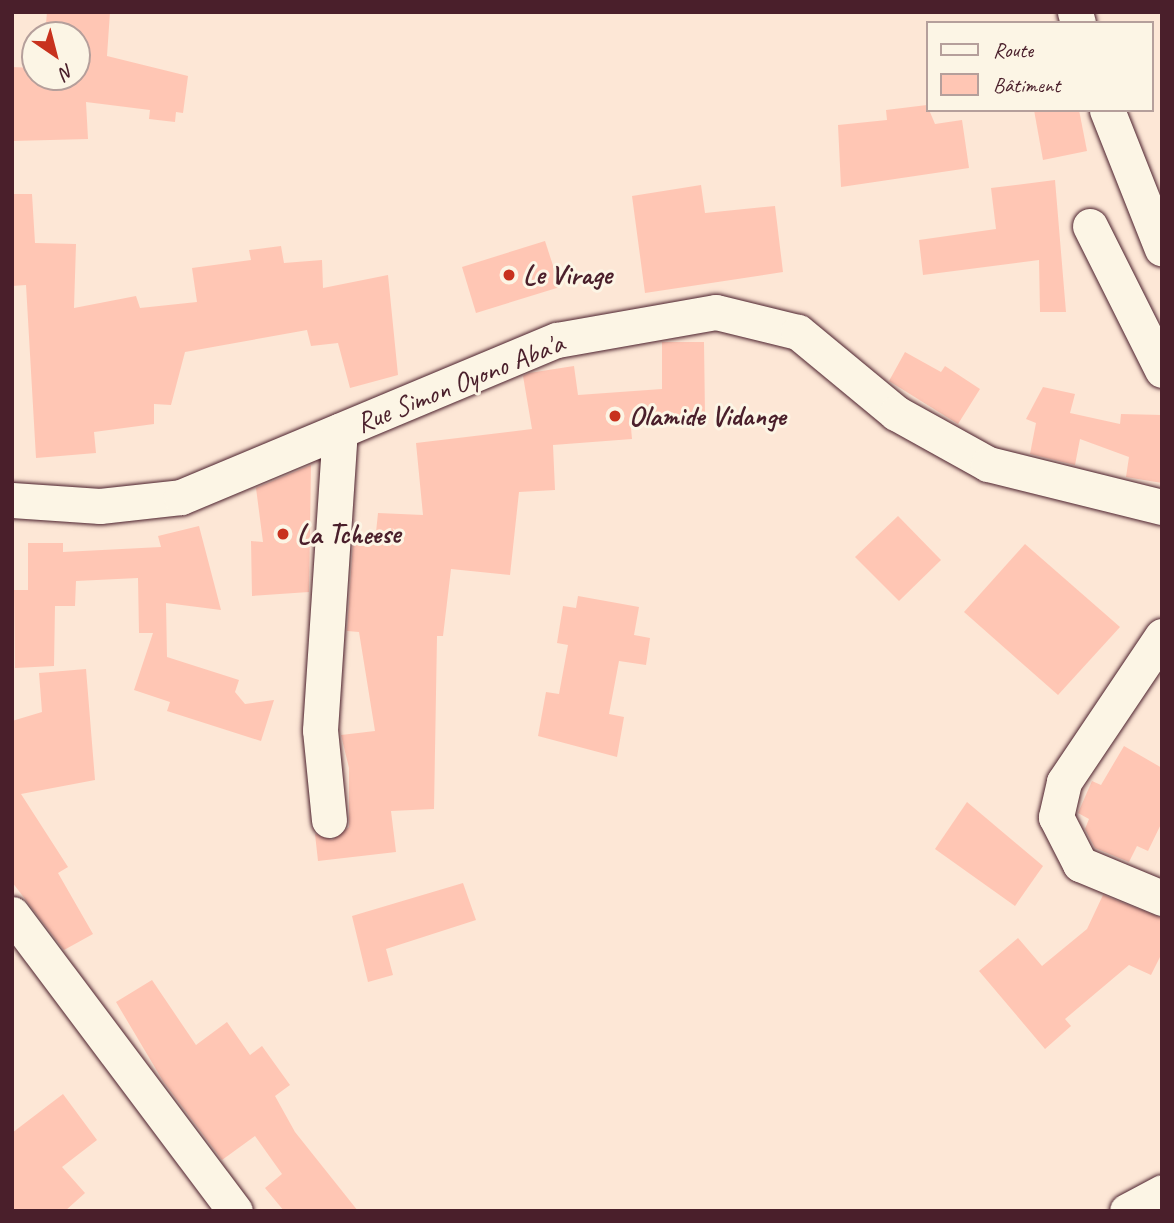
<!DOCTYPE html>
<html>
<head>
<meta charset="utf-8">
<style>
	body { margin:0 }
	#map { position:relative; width:1174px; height:1223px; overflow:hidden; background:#fde7d6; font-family:Caveat,sans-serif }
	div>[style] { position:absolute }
	.building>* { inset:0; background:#ffc6b4 }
	.roads { filter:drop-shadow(0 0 2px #4a1f2b) drop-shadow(0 0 2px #4a1f2b) }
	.minor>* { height:35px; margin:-17.5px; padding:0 17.5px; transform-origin:17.5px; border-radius:17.5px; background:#fcf5e5 }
	.dots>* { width:19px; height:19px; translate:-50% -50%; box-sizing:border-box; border:4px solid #fcf5e5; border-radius:50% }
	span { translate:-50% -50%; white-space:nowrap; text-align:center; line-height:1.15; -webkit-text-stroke:6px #fcf5e5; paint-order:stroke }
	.poi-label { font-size:28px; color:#4a1f2b; font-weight:700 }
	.left { translate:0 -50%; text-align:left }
	.street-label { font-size:28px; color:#4a1f2b }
	.frame { position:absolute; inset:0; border:14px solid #4a1f2b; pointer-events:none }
	.legend { position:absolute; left:926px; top:21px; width:228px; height:91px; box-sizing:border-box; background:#fcf5e5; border:2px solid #b59f9b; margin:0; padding:9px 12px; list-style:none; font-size:21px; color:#4a1f2b }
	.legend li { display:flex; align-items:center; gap:14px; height:35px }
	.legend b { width:35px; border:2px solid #b59f9b }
	.north { position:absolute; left:21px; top:21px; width:70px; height:70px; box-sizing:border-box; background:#fcf5e5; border:2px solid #b59f9b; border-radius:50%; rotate:145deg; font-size:19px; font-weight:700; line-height:28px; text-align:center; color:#4a1f2b }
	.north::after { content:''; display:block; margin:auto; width:24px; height:32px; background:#c8321e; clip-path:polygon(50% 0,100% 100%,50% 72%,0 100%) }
</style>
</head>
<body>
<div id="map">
	<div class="building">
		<div style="clip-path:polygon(47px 12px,110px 12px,107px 56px,188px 76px,183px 113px,176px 112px,175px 122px,149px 119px,150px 110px,86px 102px,88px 139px,12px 141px,12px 67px,35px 68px,35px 77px,77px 77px,77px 35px,45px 35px)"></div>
		<div style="clip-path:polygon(927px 105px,935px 124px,962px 120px,969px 168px,841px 187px,838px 125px,887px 120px,886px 110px)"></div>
		<div style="clip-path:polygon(1034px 110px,1079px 110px,1087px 151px,1043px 160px)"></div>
		<div style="clip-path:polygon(1055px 180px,1066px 312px,1040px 312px,1039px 260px,923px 275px,919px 240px,996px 229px,991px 188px)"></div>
		<div style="clip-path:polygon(701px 185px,705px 213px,775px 206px,783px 272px,645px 293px,632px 196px)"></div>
		<div style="clip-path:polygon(12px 194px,32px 194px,35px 243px,76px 244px,74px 308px,136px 296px,140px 308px,197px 302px,192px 268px,251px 260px,249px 250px,281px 246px,284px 263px,322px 260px,323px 288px,388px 275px,398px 375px,350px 388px,338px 343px,311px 346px,307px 330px,185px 352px,171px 405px,154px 404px,154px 424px,94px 432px,96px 453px,36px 458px,26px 285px,12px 286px)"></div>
		<div style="clip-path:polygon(545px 241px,560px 287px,476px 313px,462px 267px)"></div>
		<div style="clip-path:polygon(662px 342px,704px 342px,705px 416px,630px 417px,632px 439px,553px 445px,555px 490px,519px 492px,510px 575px,451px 569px,443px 636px,437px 636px,434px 809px,391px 811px,396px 852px,318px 861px,315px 834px,332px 840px,349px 827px,349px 768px,341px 735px,375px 731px,359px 632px,347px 631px,353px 542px,375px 542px,378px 513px,423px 515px,416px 443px,532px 429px,523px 376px,529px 373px,574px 366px,578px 395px,662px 389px)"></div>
		<div style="clip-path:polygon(905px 352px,941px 372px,945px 366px,980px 389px,958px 424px,889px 381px)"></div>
		<div style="clip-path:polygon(1043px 387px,1075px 394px,1070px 413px,1120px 424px,1121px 414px,1162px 415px,1162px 483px,1126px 477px,1129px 457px,1080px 439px,1075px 465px,1030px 454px,1036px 423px,1026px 419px)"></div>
		<div style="clip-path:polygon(311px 465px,309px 592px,252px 596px,251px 541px,263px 542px,256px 488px)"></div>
		<div style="clip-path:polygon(898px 516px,941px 560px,899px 601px,855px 557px)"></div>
		<div style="clip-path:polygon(199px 526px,221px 610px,166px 603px,167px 657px,239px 680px,235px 692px,245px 704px,274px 700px,261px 741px,167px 711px,170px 702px,134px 690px,153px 633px,139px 633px,138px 578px,76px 581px,75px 606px,55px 606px,54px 666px,15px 668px,14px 590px,28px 590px,28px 543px,63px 543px,63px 552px,161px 547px,158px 536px)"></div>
		<div style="clip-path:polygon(1025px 544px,1120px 627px,1058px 695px,964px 612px)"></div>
		<div style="clip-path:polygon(578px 596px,639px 607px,634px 635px,650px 638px,646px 665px,619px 661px,609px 714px,624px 717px,617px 757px,538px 736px,546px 692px,559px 694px,568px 645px,557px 643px,563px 606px,576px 608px)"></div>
		<div style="clip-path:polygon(86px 669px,95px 780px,21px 794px,68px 867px,58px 873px,93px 934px,64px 950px,12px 882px,12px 721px,42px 712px,39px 673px)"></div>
		<div style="clip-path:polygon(1124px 746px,1162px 768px,1162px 822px,1148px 851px,1137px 846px,1129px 862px,1095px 848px,1085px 829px,1089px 819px,1078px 813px,1092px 781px,1101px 785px)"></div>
		<div style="clip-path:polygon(967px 802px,1043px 866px,1015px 906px,935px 849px)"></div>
		<div style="clip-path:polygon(463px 883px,476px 920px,386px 949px,393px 975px,368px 982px,352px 916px)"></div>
		<div style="clip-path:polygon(1103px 895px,1162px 918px,1162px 953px,1151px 975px,1129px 965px,1065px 1019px,1071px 1026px,1045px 1049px,979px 971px,1018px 938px,1042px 966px,1087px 929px)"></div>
		<div style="clip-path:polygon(152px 980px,196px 1045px,227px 1022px,250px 1055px,262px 1046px,290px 1085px,275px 1096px,295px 1132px,358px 1211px,284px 1211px,265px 1188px,282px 1174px,255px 1136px,222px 1160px,163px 1081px,116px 1002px)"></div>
		<div style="clip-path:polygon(63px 1094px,97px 1140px,62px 1167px,85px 1193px,65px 1211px,12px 1211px,12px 1133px)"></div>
	</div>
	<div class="roads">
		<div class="minor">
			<div style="left:1075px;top:12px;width:11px;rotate:75deg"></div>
			<div style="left:1107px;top:110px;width:149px;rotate:68.4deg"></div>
			<div style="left:1090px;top:226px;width:161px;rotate:63.4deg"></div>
			<div style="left:12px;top:500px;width:88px;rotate:3.9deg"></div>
			<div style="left:100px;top:506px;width:81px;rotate:-6.3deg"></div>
			<div style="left:181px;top:497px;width:407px;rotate:-22.7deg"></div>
			<div style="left:557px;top:340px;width:161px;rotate:-10deg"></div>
			<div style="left:716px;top:312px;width:84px;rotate:13.7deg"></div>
			<div style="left:798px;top:332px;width:127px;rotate:39.6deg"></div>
			<div style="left:896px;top:413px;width:105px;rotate:29deg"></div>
			<div style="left:988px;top:464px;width:179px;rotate:13.9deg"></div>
			<div style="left:1162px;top:636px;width:176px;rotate:123.9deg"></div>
			<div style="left:1064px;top:782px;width:36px;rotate:103deg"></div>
			<div style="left:1056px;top:817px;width:53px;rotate:62.9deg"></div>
			<div style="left:1080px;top:864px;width:89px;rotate:22.5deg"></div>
			<div style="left:329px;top:820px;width:90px;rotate:-95.7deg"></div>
			<div style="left:320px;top:730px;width:300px;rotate:-86.2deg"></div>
			<div style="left:12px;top:914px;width:371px;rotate:53.1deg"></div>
			<div style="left:1127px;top:1211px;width:40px;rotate:-28deg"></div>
		</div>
	</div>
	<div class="dots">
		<div style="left:509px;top:275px;background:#c8321e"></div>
		<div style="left:615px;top:416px;background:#c8321e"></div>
		<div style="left:283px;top:534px;background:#c8321e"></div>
	</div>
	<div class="poi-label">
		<span class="left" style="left:523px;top:275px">Le Virage</span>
		<span class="left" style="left:629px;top:416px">Olamide Vidange</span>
		<span class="left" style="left:297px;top:534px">La Tcheese</span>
	</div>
	<div class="street-label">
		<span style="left:460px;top:383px;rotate:-22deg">Rue Simon Oyono Aba'a</span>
	</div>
	<div class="frame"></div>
	<ul class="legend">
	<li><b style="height:9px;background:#fcf5e5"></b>Route</li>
	<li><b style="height:19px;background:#ffc6b4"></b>Bâtiment</li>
	</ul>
	<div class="north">N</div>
</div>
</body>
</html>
